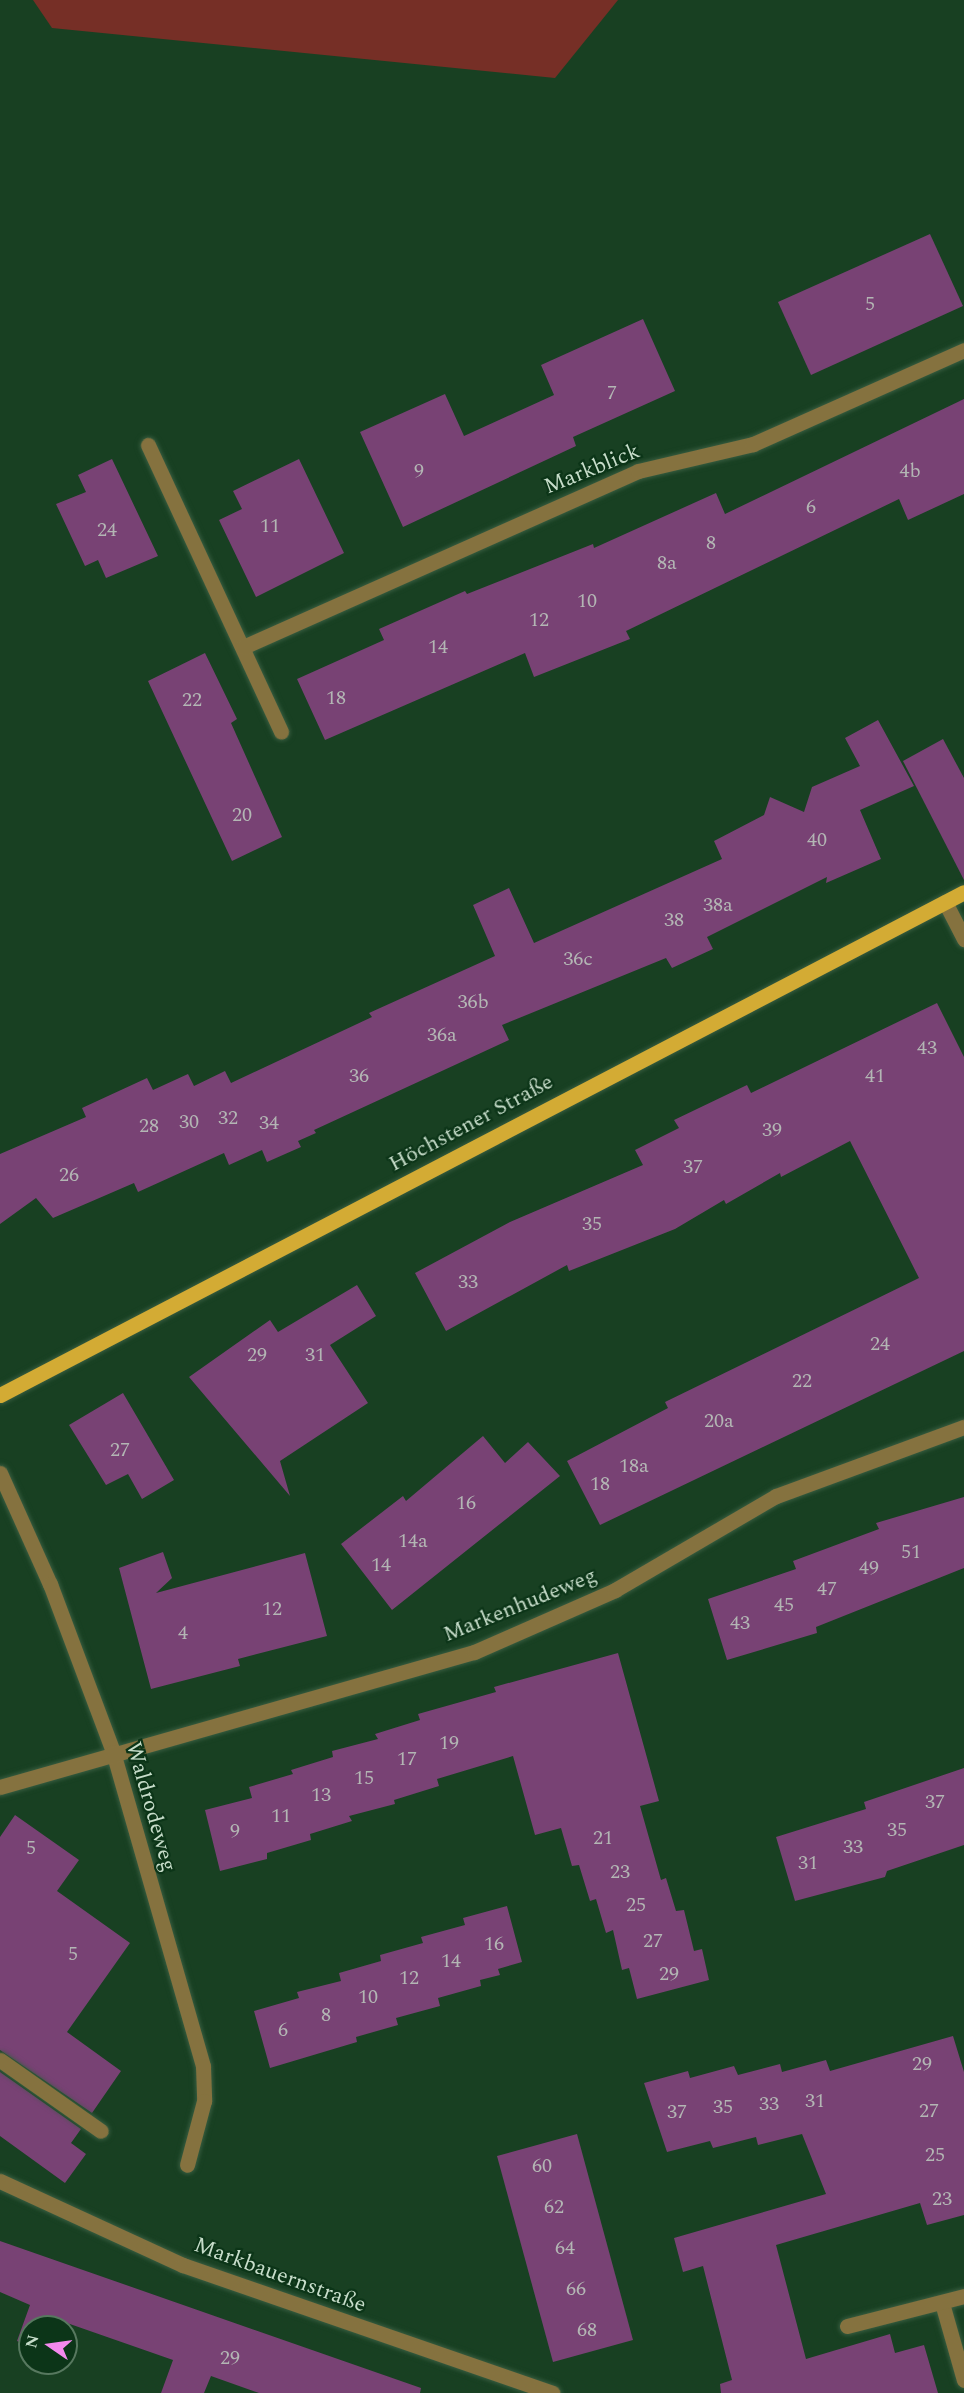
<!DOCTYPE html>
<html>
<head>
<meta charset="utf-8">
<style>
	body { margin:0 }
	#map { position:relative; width:964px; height:2393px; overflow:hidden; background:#184022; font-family:Spectral,serif }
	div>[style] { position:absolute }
	.green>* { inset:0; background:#762f26 }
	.building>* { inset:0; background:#784274 }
	.roads { filter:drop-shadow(0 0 2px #385c40) drop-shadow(0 0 2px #385c40) }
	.minor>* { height:15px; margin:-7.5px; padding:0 7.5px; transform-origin:7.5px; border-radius:7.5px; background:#85723f }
	.major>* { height:15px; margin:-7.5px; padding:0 7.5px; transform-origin:7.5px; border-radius:7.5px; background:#d3ab34 }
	span { translate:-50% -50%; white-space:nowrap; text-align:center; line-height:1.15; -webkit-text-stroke:4.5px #0c3518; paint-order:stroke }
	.number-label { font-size:20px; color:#b3b6b4 }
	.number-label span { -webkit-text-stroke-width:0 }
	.street-label { font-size:22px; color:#c7ddca }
	.north { position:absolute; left:18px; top:2315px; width:60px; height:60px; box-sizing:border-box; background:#0c3518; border:2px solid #57785f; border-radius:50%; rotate:283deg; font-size:16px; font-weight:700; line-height:24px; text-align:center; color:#c7ddca }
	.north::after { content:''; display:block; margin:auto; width:21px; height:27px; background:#f589ee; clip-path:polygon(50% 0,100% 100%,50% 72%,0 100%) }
</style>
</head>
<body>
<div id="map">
	<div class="green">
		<div style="clip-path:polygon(33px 0,618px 0,555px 78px,52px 28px)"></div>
	</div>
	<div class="building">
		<div style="clip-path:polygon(930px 234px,963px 306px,811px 375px,778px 302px)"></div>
		<div style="clip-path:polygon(643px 319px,675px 391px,573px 437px,576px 446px,403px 527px,360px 432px,445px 394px,464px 436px,554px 395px,541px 365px)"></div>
		<div style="clip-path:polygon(964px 399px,964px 494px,908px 520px,899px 499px,626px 631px,630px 639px,534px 677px,525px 653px,325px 740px,297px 679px,384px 640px,379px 629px,465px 591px,467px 594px,593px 544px,594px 548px,716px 493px,725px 514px)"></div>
		<div style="clip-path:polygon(112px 459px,158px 556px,106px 578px,98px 560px,85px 566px,56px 504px,86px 492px,78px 475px)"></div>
		<div style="clip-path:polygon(299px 459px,344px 553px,256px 597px,219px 520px,242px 509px,233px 491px)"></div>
		<div style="clip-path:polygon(205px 653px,237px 719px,231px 723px,282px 837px,232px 861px,148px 681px)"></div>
		<div style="clip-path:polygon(878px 720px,914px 786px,860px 810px,881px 859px,826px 883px,827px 877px,707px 937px,713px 949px,672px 968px,666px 958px,502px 1025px,509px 1040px,314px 1130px,316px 1133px,298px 1141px,301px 1147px,267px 1162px,262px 1150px,229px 1165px,224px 1153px,138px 1192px,134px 1183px,53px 1218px,36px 1198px,0 1224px,0 1154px,86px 1117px,82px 1108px,147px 1078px,153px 1090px,188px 1074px,194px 1086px,225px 1071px,231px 1083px,372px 1017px,369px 1013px,495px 956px,473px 905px,509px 888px,534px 943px,722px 859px,714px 841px,764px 815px,770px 797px,804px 812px,812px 787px,860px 766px,845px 738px)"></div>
		<div style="clip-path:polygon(943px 739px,964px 778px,964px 880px,903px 761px)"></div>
		<div style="clip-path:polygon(937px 1003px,964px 1057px,964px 1351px,600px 1525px,567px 1461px,668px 1408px,665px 1402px,919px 1278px,850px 1141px,781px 1177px,780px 1173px,726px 1204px,724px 1200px,675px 1229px,569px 1271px,567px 1265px,446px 1331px,415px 1273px,510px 1222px,643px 1165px,635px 1150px,679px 1128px,674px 1120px,747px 1085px,751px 1093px)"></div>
		<div style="clip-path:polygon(357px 1285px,376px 1316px,330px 1345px,368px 1403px,280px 1461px,290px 1496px,189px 1377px,270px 1320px,278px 1332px)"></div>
		<div style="clip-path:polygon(123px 1393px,174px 1480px,142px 1499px,128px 1474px,106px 1485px,69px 1425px)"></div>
		<div style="clip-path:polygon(483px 1436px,505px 1463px,528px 1442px,560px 1476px,392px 1610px,341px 1544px,403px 1496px,406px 1501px)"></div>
		<div style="clip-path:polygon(964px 1497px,964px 1568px,816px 1627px,817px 1633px,727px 1660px,708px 1599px,796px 1569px,793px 1561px,879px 1529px,876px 1523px)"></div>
		<div style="clip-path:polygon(163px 1552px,172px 1578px,156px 1593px,305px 1553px,327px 1636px,238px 1659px,240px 1666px,151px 1689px,119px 1568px)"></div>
		<div style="clip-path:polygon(618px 1653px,659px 1801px,640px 1806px,661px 1880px,666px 1878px,676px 1911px,684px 1910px,694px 1951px,702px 1949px,709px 1980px,637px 1999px,629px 1968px,622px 1970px,613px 1930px,606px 1933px,596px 1899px,590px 1901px,579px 1865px,572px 1866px,561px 1828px,535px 1835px,513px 1756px,437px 1779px,439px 1786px,394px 1800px,395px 1804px,349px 1816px,352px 1821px,310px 1834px,311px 1840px,267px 1853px,267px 1859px,220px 1871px,205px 1810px,252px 1798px,249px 1787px,293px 1774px,291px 1770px,333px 1757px,332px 1751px,378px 1739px,375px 1734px,420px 1720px,418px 1714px,496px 1692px,494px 1687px)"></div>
		<div style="clip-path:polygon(964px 1768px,964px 1845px,887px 1871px,885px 1877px,795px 1901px,776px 1837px,866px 1809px,864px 1802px)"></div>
		<div style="clip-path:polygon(15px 1815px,79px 1860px,57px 1891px,130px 1943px,67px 2032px,121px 2071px,92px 2113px,0 2050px,0 1837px)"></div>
		<div style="clip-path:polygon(507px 1906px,522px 1962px,498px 1969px,500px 1975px,480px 1980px,481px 1986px,438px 1998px,440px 2006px,396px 2018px,398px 2025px,356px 2037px,357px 2042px,270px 2068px,254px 2011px,299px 1998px,297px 1992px,341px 1981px,339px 1973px,381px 1961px,380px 1955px,423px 1943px,421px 1937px,465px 1925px,463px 1918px)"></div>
		<div style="clip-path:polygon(953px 2036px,964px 2072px,964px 2215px,927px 2225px,920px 2203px,776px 2245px,806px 2359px,890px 2334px,895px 2353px,924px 2345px,938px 2393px,721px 2393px,720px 2384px,732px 2380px,703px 2266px,683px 2272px,674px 2238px,826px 2194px,802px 2134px,758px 2145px,756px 2137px,713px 2148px,710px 2141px,667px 2152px,644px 2083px,688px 2071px,690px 2078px,734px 2066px,738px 2075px,780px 2064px,782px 2072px,826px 2060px,830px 2071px)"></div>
		<div style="clip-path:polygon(0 2072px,81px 2129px,71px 2143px,86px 2154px,65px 2183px,0 2136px)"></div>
		<div style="clip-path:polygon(577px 2134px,633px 2340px,553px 2362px,497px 2156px)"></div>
		<div style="clip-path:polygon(0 2241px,421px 2388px,420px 2393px,259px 2393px,211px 2376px,204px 2393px,161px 2393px,173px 2360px,67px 2323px,66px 2327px,30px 2327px,30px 2346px,17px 2341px,30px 2305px,0 2292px)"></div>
	</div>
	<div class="roads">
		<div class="minor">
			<div style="left:148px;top:445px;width:316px;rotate:65.1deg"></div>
			<div style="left:243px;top:647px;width:432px;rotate:-24deg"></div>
			<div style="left:638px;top:471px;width:118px;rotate:-13.2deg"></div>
			<div style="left:753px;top:444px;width:231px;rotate:-24deg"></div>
			<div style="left:945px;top:902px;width:42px;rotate:62.8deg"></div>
			<div style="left:0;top:1473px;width:122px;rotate:65.8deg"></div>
			<div style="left:50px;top:1584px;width:179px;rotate:69.4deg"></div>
			<div style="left:113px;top:1752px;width:327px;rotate:74deg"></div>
			<div style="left:203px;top:2066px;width:35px;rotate:88deg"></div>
			<div style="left:204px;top:2101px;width:66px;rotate:104.9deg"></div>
			<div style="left:0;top:1787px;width:493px;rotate:-15.9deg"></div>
			<div style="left:474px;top:1652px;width:154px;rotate:-23.7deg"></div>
			<div style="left:615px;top:1590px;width:186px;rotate:-30.3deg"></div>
			<div style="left:776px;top:1496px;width:200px;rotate:-20.2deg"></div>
			<div style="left:0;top:2060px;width:123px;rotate:35.1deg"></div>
			<div style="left:0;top:2181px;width:201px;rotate:24.7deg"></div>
			<div style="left:183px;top:2265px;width:391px;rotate:19.1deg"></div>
			<div style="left:942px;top:2303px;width:80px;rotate:74.1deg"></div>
			<div style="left:847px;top:2326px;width:121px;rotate:-14.4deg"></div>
		</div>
		<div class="major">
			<div style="left:0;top:1395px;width:1087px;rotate:-27.55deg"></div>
		</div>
	</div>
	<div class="number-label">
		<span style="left:870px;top:304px">5</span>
		<span style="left:612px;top:393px">7</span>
		<span style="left:419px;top:471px">9</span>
		<span style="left:910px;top:471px">4b</span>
		<span style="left:811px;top:507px">6</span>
		<span style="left:270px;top:526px">11</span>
		<span style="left:107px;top:530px">24</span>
		<span style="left:711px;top:543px">8</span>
		<span style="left:667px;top:563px">8a</span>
		<span style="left:587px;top:601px">10</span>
		<span style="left:539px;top:620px">12</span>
		<span style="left:438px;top:647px">14</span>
		<span style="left:336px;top:698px">18</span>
		<span style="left:192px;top:700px">22</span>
		<span style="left:242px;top:815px">20</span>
		<span style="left:817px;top:840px">40</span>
		<span style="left:718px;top:905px">38a</span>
		<span style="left:674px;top:920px">38</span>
		<span style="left:578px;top:959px">36c</span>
		<span style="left:473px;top:1002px">36b</span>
		<span style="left:442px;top:1035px">36a</span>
		<span style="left:927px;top:1048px">43</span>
		<span style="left:359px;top:1076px">36</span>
		<span style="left:875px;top:1076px">41</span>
		<span style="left:228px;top:1118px">32</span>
		<span style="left:189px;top:1122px">30</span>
		<span style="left:269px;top:1123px">34</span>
		<span style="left:149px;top:1126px">28</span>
		<span style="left:772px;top:1130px">39</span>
		<span style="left:693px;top:1167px">37</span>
		<span style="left:69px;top:1175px">26</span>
		<span style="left:592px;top:1224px">35</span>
		<span style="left:468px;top:1282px">33</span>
		<span style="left:880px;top:1344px">24</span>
		<span style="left:257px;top:1355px">29</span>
		<span style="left:315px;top:1355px">31</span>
		<span style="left:802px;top:1381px">22</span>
		<span style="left:719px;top:1421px">20a</span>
		<span style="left:120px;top:1450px">27</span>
		<span style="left:634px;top:1466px">18a</span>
		<span style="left:600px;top:1484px">18</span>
		<span style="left:466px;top:1503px">16</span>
		<span style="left:413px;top:1541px">14a</span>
		<span style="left:911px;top:1552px">51</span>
		<span style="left:381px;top:1565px">14</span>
		<span style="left:869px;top:1568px">49</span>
		<span style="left:827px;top:1589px">47</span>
		<span style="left:784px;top:1605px">45</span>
		<span style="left:272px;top:1609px">12</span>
		<span style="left:740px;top:1623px">43</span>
		<span style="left:183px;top:1633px">4</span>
		<span style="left:449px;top:1743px">19</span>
		<span style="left:407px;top:1759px">17</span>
		<span style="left:364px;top:1778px">15</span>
		<span style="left:321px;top:1795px">13</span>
		<span style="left:935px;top:1802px">37</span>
		<span style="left:281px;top:1816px">11</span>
		<span style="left:897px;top:1830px">35</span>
		<span style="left:235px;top:1831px">9</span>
		<span style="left:603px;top:1838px">21</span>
		<span style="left:853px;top:1847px">33</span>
		<span style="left:31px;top:1848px">5</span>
		<span style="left:808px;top:1863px">31</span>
		<span style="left:620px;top:1872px">23</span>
		<span style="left:636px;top:1905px">25</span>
		<span style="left:653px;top:1941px">27</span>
		<span style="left:494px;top:1944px">16</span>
		<span style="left:73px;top:1954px">5</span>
		<span style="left:451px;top:1961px">14</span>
		<span style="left:669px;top:1974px">29</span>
		<span style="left:409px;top:1978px">12</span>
		<span style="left:368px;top:1997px">10</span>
		<span style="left:326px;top:2015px">8</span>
		<span style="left:283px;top:2030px">6</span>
		<span style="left:922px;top:2064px">29</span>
		<span style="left:815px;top:2101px">31</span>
		<span style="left:769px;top:2104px">33</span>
		<span style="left:723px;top:2107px">35</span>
		<span style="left:929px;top:2111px">27</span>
		<span style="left:677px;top:2112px">37</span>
		<span style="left:935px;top:2155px">25</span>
		<span style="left:542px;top:2166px">60</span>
		<span style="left:942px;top:2199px">23</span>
		<span style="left:554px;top:2207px">62</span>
		<span style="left:565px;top:2248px">64</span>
		<span style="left:576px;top:2289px">66</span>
		<span style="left:587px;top:2330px">68</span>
		<span style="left:230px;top:2358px">29</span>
	</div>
	<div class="street-label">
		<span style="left:592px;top:469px;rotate:-22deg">Markblick</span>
		<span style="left:471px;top:1123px;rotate:-28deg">Höchstener Straße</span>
		<span style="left:520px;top:1605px;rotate:-22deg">Markenhudeweg</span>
		<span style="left:151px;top:1807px;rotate:74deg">Waldrodeweg</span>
		<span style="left:280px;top:2275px;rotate:20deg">Markbauernstraße</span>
	</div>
	<div class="north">N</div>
</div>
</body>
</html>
